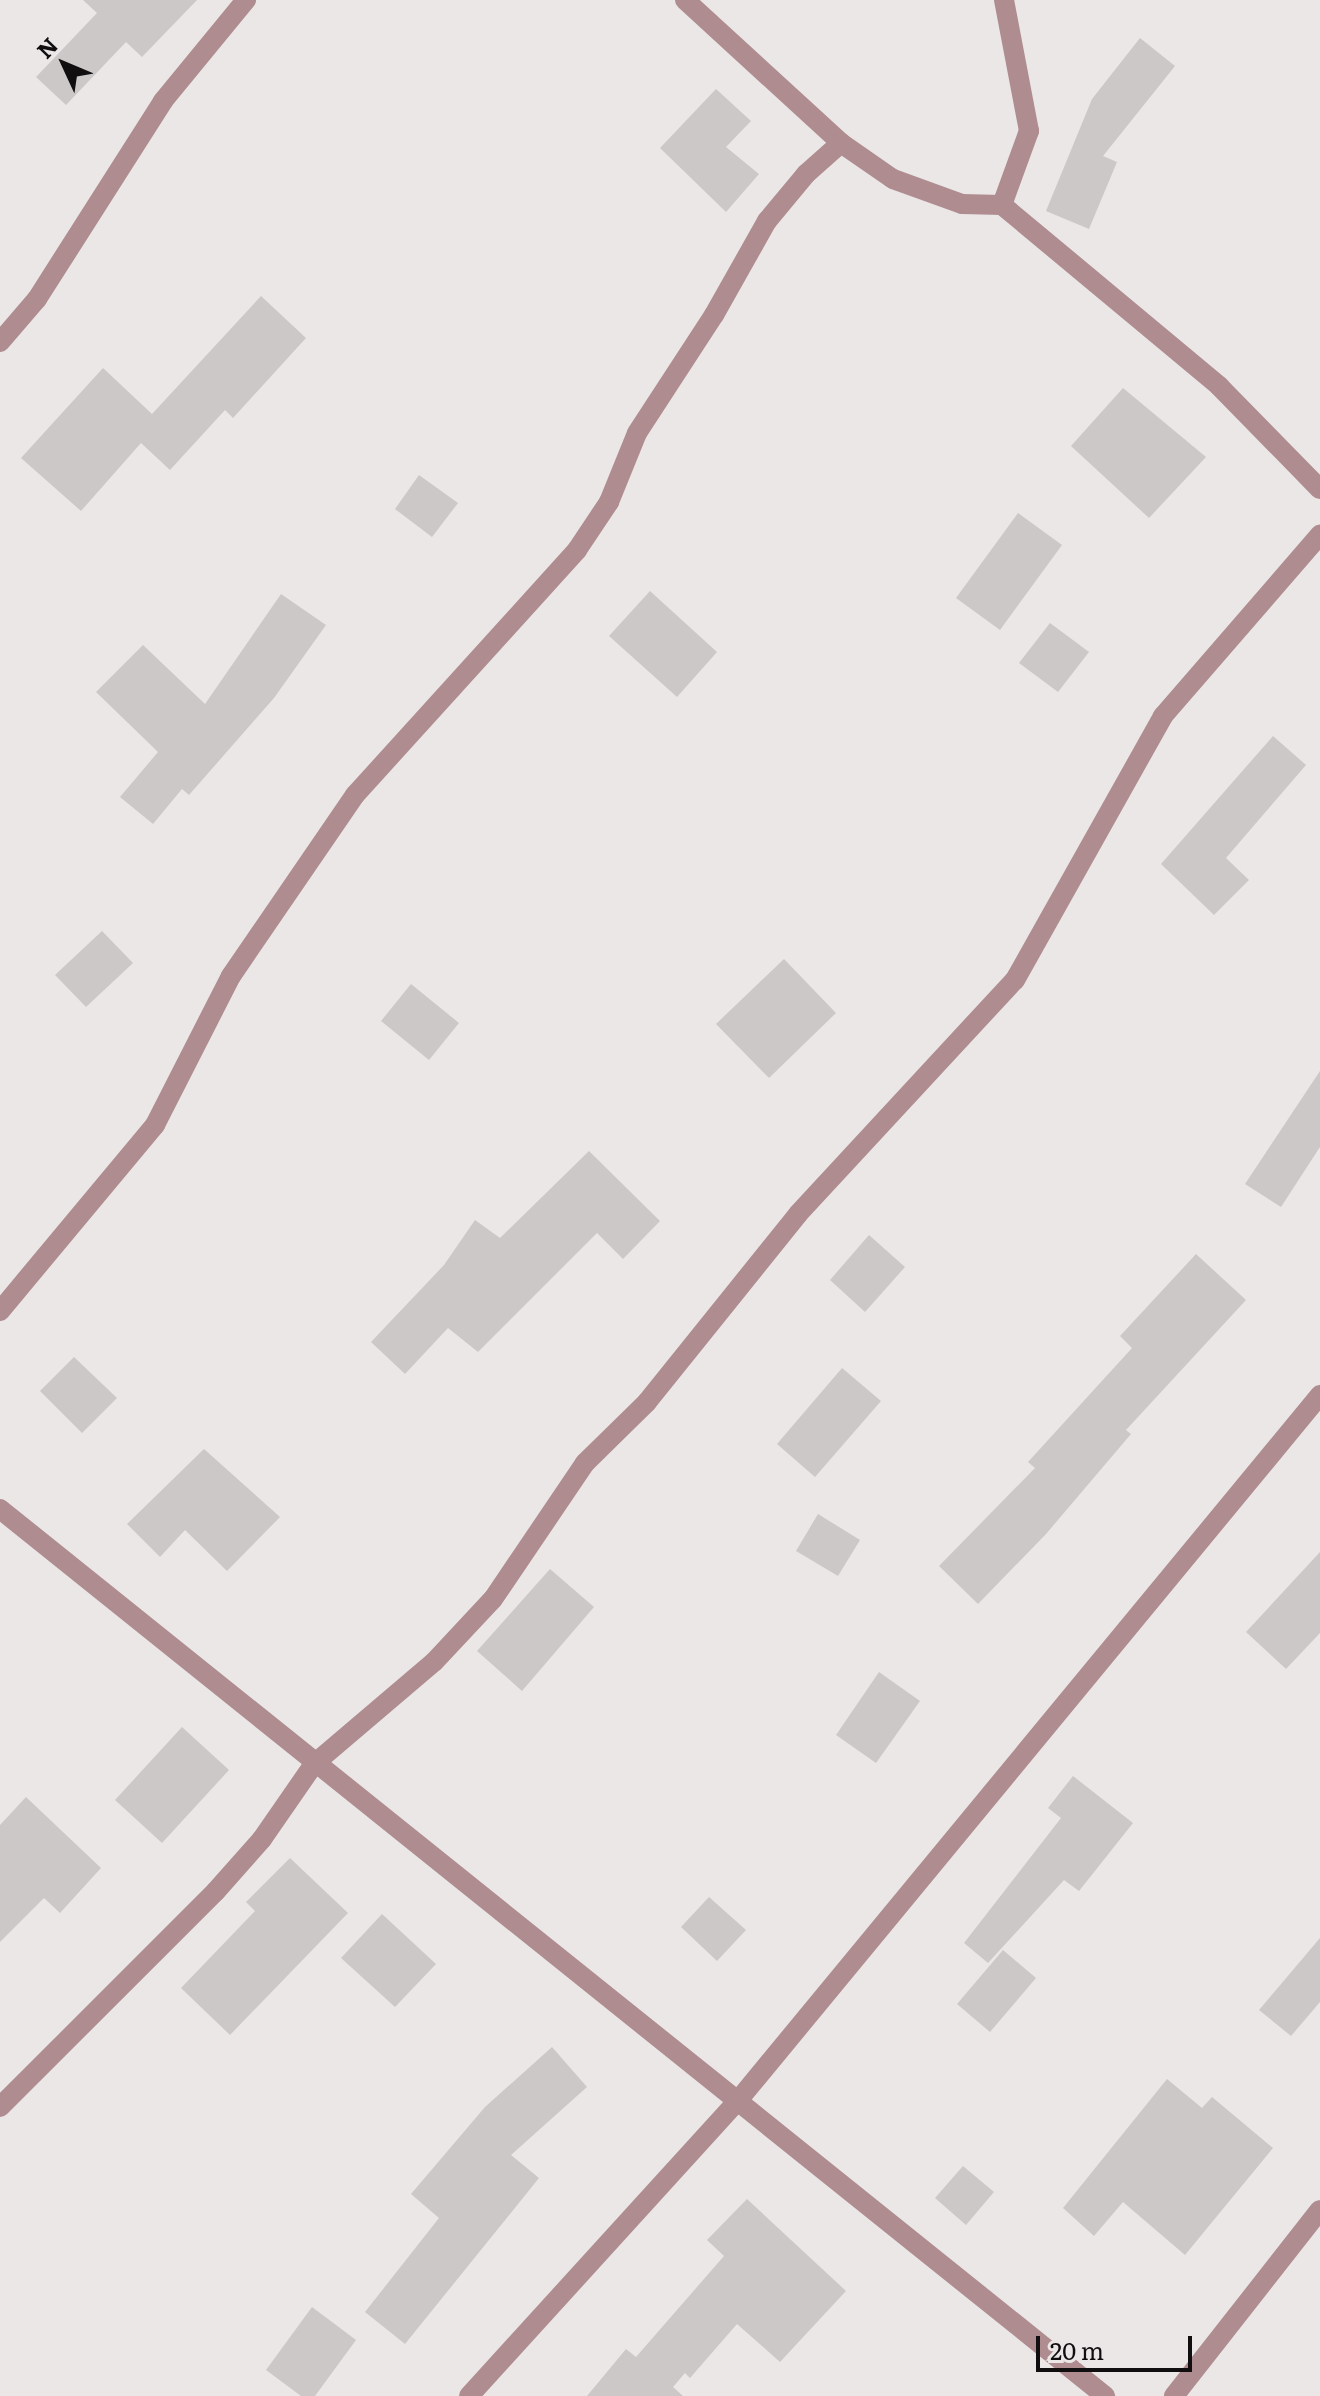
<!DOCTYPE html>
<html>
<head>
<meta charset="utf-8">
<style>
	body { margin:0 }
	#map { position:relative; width:1320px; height:2396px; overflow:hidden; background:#ebe7e7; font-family:Literata,serif }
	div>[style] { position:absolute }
	.building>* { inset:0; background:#ccc8c8 }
	.street>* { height:20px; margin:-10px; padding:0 10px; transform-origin:10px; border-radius:10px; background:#af8c90 }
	span { translate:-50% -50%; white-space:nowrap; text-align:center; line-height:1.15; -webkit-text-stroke:6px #ebe7e7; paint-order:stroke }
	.north { position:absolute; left:24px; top:24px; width:80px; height:80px; -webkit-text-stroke:6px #ebe7e7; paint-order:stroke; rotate:314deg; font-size:22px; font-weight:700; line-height:32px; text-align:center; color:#100e0f }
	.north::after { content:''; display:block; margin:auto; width:28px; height:36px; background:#100e0f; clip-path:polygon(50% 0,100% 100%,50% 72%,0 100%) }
	.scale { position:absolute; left:1036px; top:2336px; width:156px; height:36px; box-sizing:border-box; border:4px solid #100e0f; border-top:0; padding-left:10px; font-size:24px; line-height:28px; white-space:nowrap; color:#100e0f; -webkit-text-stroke:6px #ebe7e7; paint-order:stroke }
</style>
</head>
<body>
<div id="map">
	<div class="building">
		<div style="clip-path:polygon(83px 0,197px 0,142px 57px,126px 42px,66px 105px,36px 77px,97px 13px)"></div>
		<div style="clip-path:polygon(1140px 38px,1175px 66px,1103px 156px,1117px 162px,1089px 229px,1046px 211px,1092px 99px)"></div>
		<div style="clip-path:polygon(716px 89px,751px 121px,726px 147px,759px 174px,726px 212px,660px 148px)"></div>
		<div style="clip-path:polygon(261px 296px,306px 338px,233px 418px,225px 410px,170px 470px,141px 443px,81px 511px,21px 458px,103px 368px,152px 414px)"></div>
		<div style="clip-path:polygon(1123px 388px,1206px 457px,1149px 518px,1071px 446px)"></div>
		<div style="clip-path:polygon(419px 475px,458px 503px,432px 537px,395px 509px)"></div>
		<div style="clip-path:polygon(1018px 513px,1062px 545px,1000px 630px,956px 598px)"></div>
		<div style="clip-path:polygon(650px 591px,717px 652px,677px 697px,609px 636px)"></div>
		<div style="clip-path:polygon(281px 594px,326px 625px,274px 698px,189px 795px,182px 789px,153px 824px,120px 797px,158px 752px,96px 692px,143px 645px,205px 704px)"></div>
		<div style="clip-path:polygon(1050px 623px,1089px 652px,1058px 692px,1019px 663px)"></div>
		<div style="clip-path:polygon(1273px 736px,1306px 765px,1226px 858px,1249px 880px,1214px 915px,1161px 864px)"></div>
		<div style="clip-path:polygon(102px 931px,133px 963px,86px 1007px,55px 975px)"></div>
		<div style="clip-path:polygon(784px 959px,836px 1013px,769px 1078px,716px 1024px)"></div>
		<div style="clip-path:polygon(411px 984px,459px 1023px,429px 1060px,381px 1021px)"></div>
		<div style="clip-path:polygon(1320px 1071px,1320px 1147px,1281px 1207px,1245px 1184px)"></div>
		<div style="clip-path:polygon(589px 1151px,660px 1221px,623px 1259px,597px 1233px,478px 1352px,448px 1328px,405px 1374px,371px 1342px,444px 1265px,475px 1220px,500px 1238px)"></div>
		<div style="clip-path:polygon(869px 1235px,905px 1267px,865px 1312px,830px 1280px)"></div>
		<div style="clip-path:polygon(1196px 1254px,1246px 1300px,1126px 1430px,1131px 1434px,1046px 1534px,978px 1604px,939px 1566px,1035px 1468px,1028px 1462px,1132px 1348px,1120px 1336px)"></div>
		<div style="clip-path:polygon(74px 1357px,117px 1398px,82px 1433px,40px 1391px)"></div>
		<div style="clip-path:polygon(842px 1368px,881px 1401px,815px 1477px,777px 1444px)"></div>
		<div style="clip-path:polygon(204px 1449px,280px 1517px,227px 1571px,185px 1530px,160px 1557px,127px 1524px)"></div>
		<div style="clip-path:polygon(818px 1514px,860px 1540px,838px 1576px,796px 1551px)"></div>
		<div style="clip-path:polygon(1320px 1552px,1320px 1633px,1286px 1669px,1246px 1632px)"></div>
		<div style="clip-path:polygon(550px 1569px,594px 1607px,522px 1691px,477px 1651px)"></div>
		<div style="clip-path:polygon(879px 1672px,920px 1701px,876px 1763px,836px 1735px)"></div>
		<div style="clip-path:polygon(182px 1727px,229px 1770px,162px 1843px,115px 1800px)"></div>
		<div style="clip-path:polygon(1073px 1776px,1133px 1823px,1079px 1891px,1064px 1880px,988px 1963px,964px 1943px,1061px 1818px,1048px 1808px)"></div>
		<div style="clip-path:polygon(26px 1797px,101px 1868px,60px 1913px,44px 1898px,0 1942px,0 1825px)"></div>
		<div style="clip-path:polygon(290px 1858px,348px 1913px,230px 2035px,181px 1988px,255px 1911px,246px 1902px)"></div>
		<div style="clip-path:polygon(709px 1897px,746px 1930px,717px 1961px,681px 1927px)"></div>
		<div style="clip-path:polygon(382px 1914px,436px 1964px,395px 2007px,341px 1958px)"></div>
		<div style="clip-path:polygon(1320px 1938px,1320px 2002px,1291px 2036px,1259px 2010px)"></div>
		<div style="clip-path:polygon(1003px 1950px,1036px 1978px,990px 2032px,957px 2004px)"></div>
		<div style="clip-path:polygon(552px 2047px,587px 2087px,511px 2155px,539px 2178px,405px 2344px,365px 2312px,439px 2218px,411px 2194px,485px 2107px)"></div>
		<div style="clip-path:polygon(1167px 2079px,1202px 2108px,1212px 2097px,1273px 2148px,1185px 2255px,1123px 2202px,1094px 2236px,1063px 2208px)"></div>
		<div style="clip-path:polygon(963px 2166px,994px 2192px,966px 2225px,935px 2198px)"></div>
		<div style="clip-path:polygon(747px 2199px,846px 2291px,780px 2362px,737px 2324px,690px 2378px,685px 2373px,673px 2387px,683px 2396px,587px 2396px,626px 2349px,636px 2357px,724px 2256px,707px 2240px)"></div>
		<div style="clip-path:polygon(312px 2307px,356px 2340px,315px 2396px,301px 2396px,266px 2370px)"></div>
	</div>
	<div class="street">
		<div style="left:685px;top:0;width:212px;rotate:42.5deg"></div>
		<div style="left:841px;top:143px;width:63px;rotate:34.7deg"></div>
		<div style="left:893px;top:179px;width:73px;rotate:19.9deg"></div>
		<div style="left:962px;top:204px;width:40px;rotate:1.4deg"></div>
		<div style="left:1002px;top:205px;width:283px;rotate:39.8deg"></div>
		<div style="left:1219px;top:386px;width:144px;rotate:45.6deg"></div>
		<div style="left:1002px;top:205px;width:79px;rotate:-70deg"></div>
		<div style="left:1029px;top:131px;width:133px;rotate:-100.8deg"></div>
		<div style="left:0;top:342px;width:57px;rotate:-49.3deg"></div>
		<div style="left:37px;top:299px;width:235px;rotate:-57.5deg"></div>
		<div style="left:163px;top:101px;width:131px;rotate:-50.6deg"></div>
		<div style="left:0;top:1311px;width:242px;rotate:-50.2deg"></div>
		<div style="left:155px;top:1125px;width:167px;rotate:-63deg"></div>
		<div style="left:231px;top:976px;width:219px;rotate:-55.6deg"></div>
		<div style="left:355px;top:795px;width:331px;rotate:-47.8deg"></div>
		<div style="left:577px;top:550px;width:58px;rotate:-56.3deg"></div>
		<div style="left:609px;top:502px;width:74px;rotate:-67.9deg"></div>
		<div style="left:637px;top:433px;width:141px;rotate:-56.9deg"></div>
		<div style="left:714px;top:315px;width:108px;rotate:-60.6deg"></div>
		<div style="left:767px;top:221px;width:61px;rotate:-50.3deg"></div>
		<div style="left:806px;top:174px;width:47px;rotate:-41.5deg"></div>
		<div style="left:0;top:1509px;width:1417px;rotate:38.75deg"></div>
		<div style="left:0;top:2107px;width:305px;rotate:-45deg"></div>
		<div style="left:216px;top:1891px;width:69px;rotate:-48.5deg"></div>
		<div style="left:262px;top:1839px;width:91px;rotate:-55.3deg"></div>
		<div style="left:314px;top:1764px;width:157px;rotate:-40.4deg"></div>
		<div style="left:434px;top:1662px;width:86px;rotate:-46.9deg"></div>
		<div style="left:493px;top:1599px;width:164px;rotate:-55.9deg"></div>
		<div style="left:585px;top:1463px;width:87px;rotate:-44.5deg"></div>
		<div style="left:647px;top:1402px;width:241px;rotate:-51.2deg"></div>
		<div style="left:798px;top:1214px;width:319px;rotate:-47.2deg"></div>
		<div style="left:1015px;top:980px;width:303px;rotate:-60.7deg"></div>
		<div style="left:1163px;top:716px;width:240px;rotate:-49.1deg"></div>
		<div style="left:469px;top:2396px;width:396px;rotate:-47.7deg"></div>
		<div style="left:736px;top:2103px;width:918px;rotate:-50.48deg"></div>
		<div style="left:1174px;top:2396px;width:236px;rotate:-51.9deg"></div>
	</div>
	<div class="north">N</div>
	<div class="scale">20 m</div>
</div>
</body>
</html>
